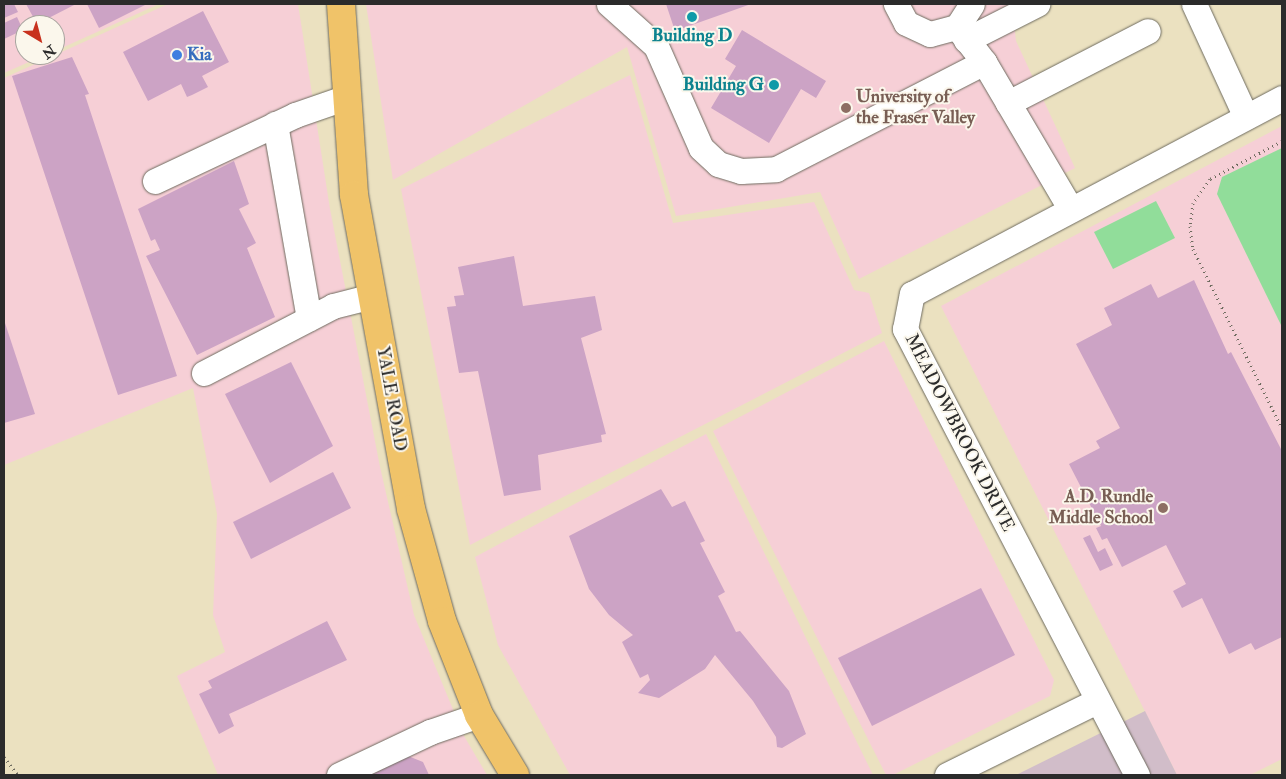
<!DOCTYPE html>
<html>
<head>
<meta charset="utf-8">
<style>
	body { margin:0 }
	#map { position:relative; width:1286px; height:779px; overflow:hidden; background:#ebe1c0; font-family:"IM FELL Double Pica",serif }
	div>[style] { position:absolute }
	.built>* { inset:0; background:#f6cfd6 }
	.industrial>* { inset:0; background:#d1bdc9 }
	.green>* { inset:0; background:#91dd9a }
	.building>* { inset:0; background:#cca3c5 }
	.path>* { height:3px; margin-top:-1.5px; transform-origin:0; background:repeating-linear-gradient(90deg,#6e6b5f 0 1px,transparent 0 5px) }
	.roads { filter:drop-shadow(0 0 1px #6e6b5f) drop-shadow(0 0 1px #6e6b5f) }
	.minor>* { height:25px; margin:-12.5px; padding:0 12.5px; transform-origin:12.5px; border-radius:12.5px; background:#fff }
	.major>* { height:28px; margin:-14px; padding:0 14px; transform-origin:14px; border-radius:14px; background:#f0c369 }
	.dots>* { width:14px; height:14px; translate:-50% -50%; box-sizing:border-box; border:2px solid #fbf7ec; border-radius:50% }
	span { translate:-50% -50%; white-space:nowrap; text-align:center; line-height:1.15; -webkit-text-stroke:4px #fbf7ec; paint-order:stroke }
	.culture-label { font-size:18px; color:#0d838f; font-weight:700 }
	.right { translate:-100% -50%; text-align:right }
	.shop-label { font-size:18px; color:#366cbe; font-weight:700 }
	.left { translate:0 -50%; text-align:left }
	.education-label { font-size:18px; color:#785e54; font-weight:700 }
	.street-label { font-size:18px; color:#2b2b2b }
	.frame { position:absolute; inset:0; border:5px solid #2b2b2b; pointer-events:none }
	.north { position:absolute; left:15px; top:15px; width:50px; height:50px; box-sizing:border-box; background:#fbf7ec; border:1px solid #a8a59f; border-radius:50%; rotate:143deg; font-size:14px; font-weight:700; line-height:20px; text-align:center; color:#2b2b2b }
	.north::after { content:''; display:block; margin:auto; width:18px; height:22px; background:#c8321e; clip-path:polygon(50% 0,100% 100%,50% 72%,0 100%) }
</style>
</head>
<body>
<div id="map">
	<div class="built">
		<div style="clip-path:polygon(4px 4px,159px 4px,55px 51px,55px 25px,25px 25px,25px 55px,45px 55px,4px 73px)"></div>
		<div style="clip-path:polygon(168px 4px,298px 4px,330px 209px,380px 467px,414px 615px,464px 736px,487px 775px,218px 775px,177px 676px,225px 652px,213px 615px,217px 514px,193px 388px,4px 465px,4px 78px)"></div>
		<div style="clip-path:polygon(366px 4px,1012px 4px,1016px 41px,1075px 168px,859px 279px,820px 192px,676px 216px,627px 47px,393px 180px)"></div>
		<div style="clip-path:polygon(630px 75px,673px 223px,814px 202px,854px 290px,869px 293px,882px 333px,470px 545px,401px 189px)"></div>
		<div style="clip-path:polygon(1282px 126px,1282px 759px,1250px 775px,1177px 775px,941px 306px)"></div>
		<div style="clip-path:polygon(884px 341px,1054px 680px,1050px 696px,893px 775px,886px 775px,713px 431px)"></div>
		<div style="clip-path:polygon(706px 434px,873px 775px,570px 775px,498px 645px,475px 557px)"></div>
	</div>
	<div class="industrial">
		<div style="clip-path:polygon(1145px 711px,1177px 775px,1016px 775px)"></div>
	</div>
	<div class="green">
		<div style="clip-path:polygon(1282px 148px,1282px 327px,1217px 194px,1222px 177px)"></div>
		<div style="clip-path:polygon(1156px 201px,1175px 238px,1113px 269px,1094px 232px)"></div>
	</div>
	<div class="building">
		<div style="clip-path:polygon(4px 4px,14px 4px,18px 12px,4px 18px)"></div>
		<div style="clip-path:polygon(26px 4px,76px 4px,37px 24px)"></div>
		<div style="clip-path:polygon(87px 4px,147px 4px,99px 28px)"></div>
		<div style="clip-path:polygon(666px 4px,751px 4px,675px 31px)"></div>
		<div style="clip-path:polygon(203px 11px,229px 62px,202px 76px,208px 87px,192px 95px,187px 97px,181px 84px,148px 101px,123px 52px)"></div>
		<div style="clip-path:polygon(17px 17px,23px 30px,4px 39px,4px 23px)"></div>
		<div style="clip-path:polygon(742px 30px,826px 81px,816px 98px,801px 89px,769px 143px,711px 108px,736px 66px,725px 59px)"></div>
		<div style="clip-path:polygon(72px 57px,89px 94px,85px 95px,177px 376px,118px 395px,12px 76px)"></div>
		<div style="clip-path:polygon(234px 161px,249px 204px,239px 209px,256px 243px,247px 248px,275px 317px,197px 355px,146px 256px,160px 250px,155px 239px,151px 241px,138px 209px)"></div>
		<div style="clip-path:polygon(514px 256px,523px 306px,595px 296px,602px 330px,581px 338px,606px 434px,601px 435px,602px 442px,538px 455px,541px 490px,504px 496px,478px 371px,459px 373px,447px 307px,456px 306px,454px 296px,464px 295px,458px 267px)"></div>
		<div style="clip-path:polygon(1194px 280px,1228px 354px,1231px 352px,1282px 451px,1282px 637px,1255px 650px,1251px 643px,1229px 654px,1202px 598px,1182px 608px,1173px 591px,1186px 584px,1166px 545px,1122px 567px,1107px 538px,1102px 540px,1096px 528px,1101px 526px,1069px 464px,1100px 448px,1096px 441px,1120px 428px,1076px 344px,1112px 325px,1104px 308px,1151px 284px,1158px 298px)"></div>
		<div style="clip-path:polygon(4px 320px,35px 414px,4px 423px)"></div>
		<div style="clip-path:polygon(291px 362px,333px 446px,270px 483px,225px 394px)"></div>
		<div style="clip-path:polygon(333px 472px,351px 508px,251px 559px,233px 522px)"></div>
		<div style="clip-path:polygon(661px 489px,672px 507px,685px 501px,705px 541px,700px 543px,725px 592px,718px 596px,736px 632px,740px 631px,789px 691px,806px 734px,782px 748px,777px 747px,776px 737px,753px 701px,715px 655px,705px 669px,659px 698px,638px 693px,650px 680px,648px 674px,640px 678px,622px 642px,633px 635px,609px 615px,589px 589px,569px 536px)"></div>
		<div style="clip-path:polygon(1090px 535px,1098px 552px,1105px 548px,1113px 565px,1100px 571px,1083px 538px)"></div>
		<div style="clip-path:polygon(981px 588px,1015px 655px,872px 726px,838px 658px)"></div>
		<div style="clip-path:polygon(327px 621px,347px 660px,229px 714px,234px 726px,219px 734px,199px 694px,212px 688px,208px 681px)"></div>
		<div style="clip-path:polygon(408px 756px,423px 762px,429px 775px,371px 775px)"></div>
	</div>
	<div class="path">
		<div style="left:1282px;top:141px;width:81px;rotate:152.2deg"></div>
		<div style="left:1210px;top:179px;width:29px;rotate:125deg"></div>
		<div style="left:1193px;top:203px;width:23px;rotate:97deg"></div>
		<div style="left:1190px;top:226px;width:23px;rotate:83deg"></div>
		<div style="left:1193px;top:249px;width:200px;rotate:63.6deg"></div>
		<div style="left:4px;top:757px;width:23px;rotate:52deg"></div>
	</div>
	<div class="roads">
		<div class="minor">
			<div style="left:609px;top:4px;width:63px;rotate:41.8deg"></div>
			<div style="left:656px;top:46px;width:111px;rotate:66.2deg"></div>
			<div style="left:701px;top:148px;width:23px;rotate:43deg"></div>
			<div style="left:718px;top:164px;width:24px;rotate:17deg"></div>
			<div style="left:741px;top:171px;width:35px;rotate:-3deg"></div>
			<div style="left:776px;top:169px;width:234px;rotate:-27.2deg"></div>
			<div style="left:896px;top:4px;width:21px;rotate:62deg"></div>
			<div style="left:906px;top:23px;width:26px;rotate:25deg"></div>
			<div style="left:930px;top:34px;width:28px;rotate:-15deg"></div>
			<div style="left:957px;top:27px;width:27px;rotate:-57deg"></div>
			<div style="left:1194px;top:4px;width:124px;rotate:65.3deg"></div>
			<div style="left:957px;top:27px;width:44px;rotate:52.4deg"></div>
			<div style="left:984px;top:62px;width:169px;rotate:59.5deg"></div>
			<div style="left:966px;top:40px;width:80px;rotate:-26.9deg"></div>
			<div style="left:1008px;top:103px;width:157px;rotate:-27.2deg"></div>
			<div style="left:275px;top:124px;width:197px;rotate:80.1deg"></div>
			<div style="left:155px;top:181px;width:155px;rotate:-25.2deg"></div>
			<div style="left:295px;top:115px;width:55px;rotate:-19.1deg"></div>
			<div style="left:204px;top:373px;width:145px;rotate:-27.4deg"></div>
			<div style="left:333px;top:306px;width:40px;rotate:-14.4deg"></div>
			<div style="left:339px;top:775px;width:101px;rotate:-25.3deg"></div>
			<div style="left:430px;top:732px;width:52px;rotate:-19.1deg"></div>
			<div style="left:947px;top:775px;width:167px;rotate:-26.3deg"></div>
			<div style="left:1137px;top:775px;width:503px;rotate:-117.48deg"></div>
			<div style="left:905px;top:329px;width:36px;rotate:-79deg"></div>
			<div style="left:912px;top:294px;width:419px;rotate:-27.9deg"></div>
		</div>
		<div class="major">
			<div style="left:341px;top:4px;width:191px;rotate:86.1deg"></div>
			<div style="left:354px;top:195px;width:319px;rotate:79.7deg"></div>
			<div style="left:411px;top:509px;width:116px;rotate:74.5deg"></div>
			<div style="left:442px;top:621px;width:101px;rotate:68.5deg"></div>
			<div style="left:479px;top:715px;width:70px;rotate:59deg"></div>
		</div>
	</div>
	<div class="dots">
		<div style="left:692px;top:17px;background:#0f9aa8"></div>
		<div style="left:177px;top:55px;background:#3f7fe0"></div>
		<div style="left:774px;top:85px;background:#0f9aa8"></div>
		<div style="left:846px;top:108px;background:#8d6e63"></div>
		<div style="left:1163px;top:508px;background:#8d6e63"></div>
	</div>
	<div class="culture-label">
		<span style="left:692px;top:36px">Building D</span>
		<span class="right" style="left:764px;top:85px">Building G</span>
	</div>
	<div class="shop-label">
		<span class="left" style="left:187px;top:55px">Kia</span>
	</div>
	<div class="education-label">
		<span class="left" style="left:856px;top:108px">University of<br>the Fraser Valley</span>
		<span class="right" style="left:1153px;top:508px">A.D. Rundle<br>Middle School</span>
	</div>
	<div class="street-label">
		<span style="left:391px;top:399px;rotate:80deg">YALE ROAD</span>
		<span style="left:959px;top:433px;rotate:63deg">MEADOWBROOK DRIVE</span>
	</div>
	<div class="frame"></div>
	<div class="north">N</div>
</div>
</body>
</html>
